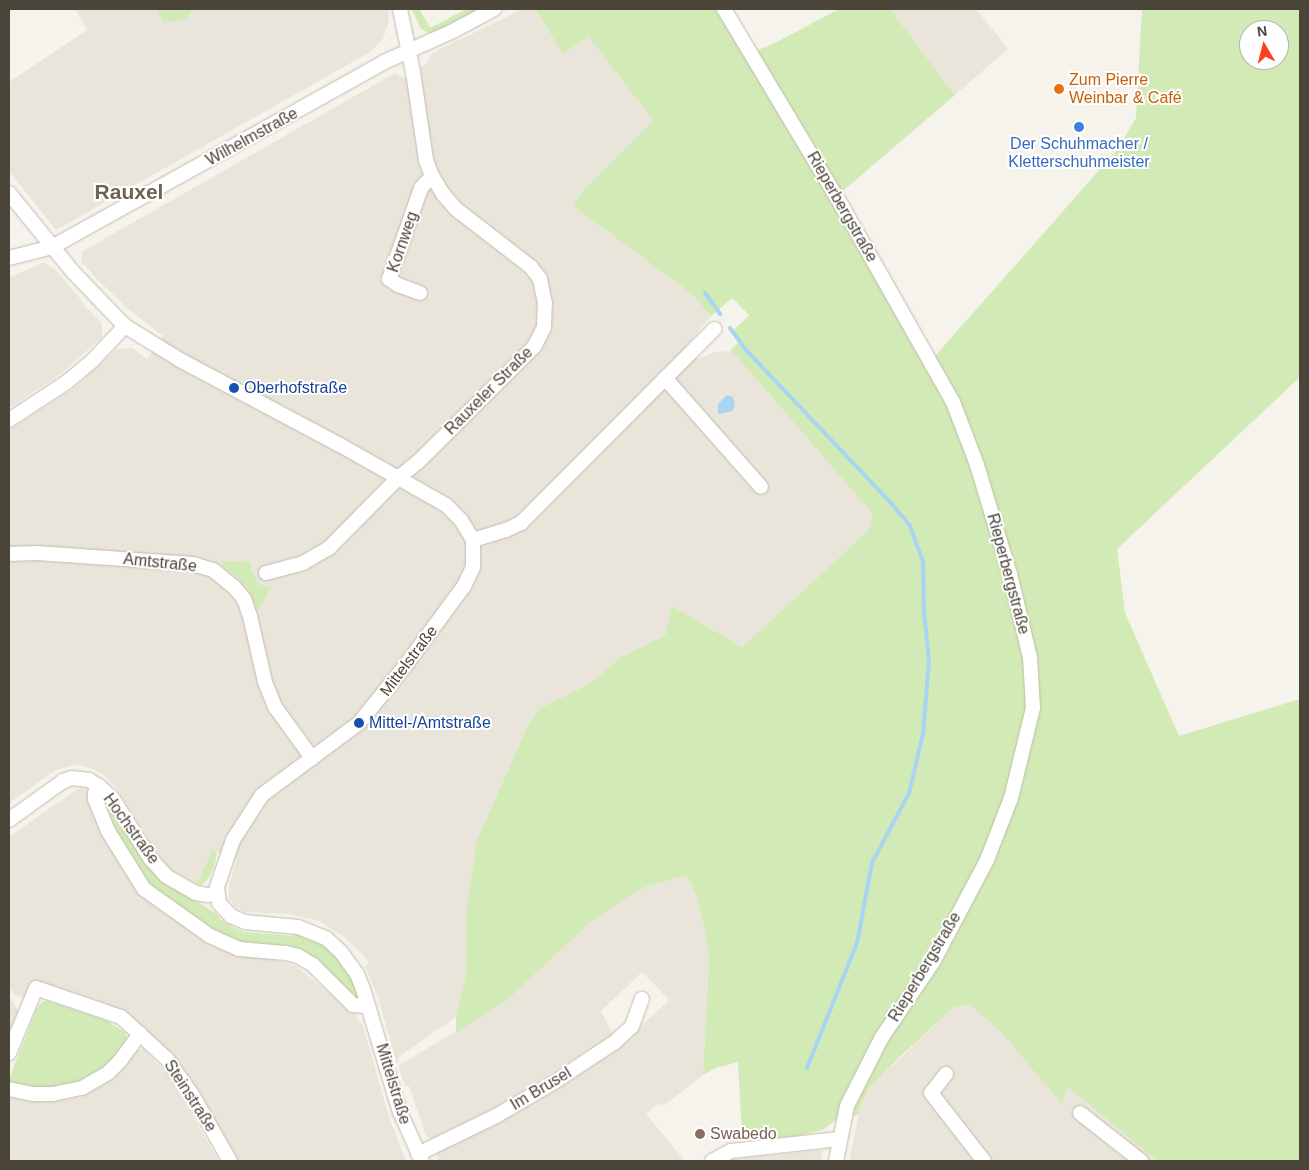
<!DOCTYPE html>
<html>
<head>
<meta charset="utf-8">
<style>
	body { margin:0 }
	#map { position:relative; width:1309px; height:1170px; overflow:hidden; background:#f6f3ec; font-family:Arial,sans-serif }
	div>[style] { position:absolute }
	.residential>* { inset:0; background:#eae5da }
	.green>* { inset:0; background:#d2eab5 }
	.water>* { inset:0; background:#a9d4f2 }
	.stream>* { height:4px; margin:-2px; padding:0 2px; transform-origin:2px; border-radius:2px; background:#a9d4f2 }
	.roads { filter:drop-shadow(0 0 1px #c2bbae) drop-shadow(0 0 1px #c2bbae) }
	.minor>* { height:14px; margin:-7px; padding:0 7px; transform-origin:7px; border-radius:7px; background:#fff }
	.dots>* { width:14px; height:14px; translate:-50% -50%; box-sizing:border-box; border:2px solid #fff; border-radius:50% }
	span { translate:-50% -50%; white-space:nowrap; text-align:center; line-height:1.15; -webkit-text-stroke:4px #fff; paint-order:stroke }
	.food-label { font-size:16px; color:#c56008 }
	.left { translate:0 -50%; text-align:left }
	.street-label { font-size:16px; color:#4b4439 }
	.shop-label { font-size:16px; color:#366cbe }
	.transit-label { font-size:16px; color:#164399 }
	.education-label { font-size:16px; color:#785e54 }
	.district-label { font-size:21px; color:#6e6250; font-weight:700 }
	.frame { position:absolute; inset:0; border:10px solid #4b4439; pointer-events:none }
	.north { position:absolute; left:1239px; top:20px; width:50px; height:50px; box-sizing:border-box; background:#fff; border:1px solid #b7b4b0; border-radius:50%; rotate:352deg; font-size:14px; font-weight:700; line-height:20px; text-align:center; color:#4b4439 }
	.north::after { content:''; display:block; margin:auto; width:18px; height:22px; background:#fc3f1d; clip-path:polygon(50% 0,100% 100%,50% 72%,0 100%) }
</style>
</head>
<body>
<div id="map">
	<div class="residential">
		<div style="clip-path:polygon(75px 9px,388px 9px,389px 21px,383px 39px,370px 52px,56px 230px,9px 171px,9px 82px,87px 30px)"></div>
		<div style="clip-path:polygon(523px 9px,535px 9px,563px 54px,588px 36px,655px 121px,579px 195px,573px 206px,693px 295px,711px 316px,686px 346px,698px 359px,714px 352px,730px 351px,737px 357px,873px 513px,868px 531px,742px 647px,672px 606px,665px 635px,620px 658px,591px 683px,540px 708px,466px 914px,466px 973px,456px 1017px,400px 1056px,397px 1064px,378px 997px,365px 966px,369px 963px,366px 958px,344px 937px,319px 921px,289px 914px,244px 912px,234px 906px,229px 898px,229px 886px,237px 859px,212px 850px,197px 884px,171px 871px,164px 864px,117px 789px,103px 774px,85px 766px,75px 765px,56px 770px,9px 803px,9px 430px,73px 389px,117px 349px,132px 348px,147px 359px,163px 336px,128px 309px,96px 278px,81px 261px,83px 251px,395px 73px,404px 78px,426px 64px,432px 53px)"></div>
		<div style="clip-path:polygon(890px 9px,976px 9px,1008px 49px,955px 95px)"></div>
		<div style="clip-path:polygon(44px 262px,56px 270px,82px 301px,81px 302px,102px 323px,102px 337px,61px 374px,9px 408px,9px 278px)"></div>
		<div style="clip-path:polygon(77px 789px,84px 789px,89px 793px,101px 831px,129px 878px,141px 893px,271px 958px,296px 966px,354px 1013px,363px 1026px,388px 1114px,406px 1161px,236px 1161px,180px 1066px,164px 1047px,131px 1017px,100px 1001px,36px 981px,25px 999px,15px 995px,9px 986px,9px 837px)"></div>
		<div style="clip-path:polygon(686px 875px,695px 892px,706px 934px,709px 961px,703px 1075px,665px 1105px,657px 1104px,646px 1114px,685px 1161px,437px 1161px,438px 1152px,499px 1123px,560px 1088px,617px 1049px,669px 1000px,642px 972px,601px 1011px,613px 1035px,493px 1109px,432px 1139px,426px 1136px,409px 1086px,405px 1086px,398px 1066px,506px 1001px,593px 920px,645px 887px)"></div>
		<div style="clip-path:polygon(9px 996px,19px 1012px,9px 1037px)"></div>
		<div style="clip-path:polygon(969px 1004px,999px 1030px,1062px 1103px,1068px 1087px,1157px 1161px,849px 1161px,859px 1114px,868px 1089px,953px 1008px)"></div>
		<div style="clip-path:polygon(143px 1048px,168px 1075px,179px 1092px,219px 1161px,9px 1161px,9px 1097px,43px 1102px,80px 1097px,113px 1077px,134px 1052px)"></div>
		<div style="clip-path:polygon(823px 1150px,821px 1161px,729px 1161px,733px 1159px)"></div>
	</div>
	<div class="green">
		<div style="clip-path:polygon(157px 9px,193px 9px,186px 19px,164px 23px)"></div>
		<div style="clip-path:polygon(411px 9px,419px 9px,430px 27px,432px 27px,466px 9px,481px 9px,442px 31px,431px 34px,421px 29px)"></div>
		<div style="clip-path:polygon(evenodd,535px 9px,715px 9px,744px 56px,775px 43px,839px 9px,890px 9px,955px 95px,831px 201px,843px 217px,925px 360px,936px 355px,1117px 150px,1136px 118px,1142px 9px,1300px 9px,1300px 377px,1117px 549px,1125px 613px,1179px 736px,1300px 699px,1300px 1161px,1157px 1161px,1068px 1087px,1062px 1104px,999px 1030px,969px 1004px,953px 1008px,902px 1055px,868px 1089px,858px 1115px,838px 1118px,823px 1130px,797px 1136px,769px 1139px,768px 1133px,742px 1132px,738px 1062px,716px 1068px,703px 1075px,709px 961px,706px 934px,695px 892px,686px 875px,645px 887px,593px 920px,506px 1001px,456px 1033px,456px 1017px,466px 973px,466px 914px,477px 840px,527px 728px,540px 708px,591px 683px,620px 658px,665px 635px,672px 606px,742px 647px,868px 531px,873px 514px,737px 357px,730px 351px,740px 340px,732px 332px,749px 315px,732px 298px,711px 316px,693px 295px,573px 206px,579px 195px,654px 121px,588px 36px,563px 54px,535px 9px,1249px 30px,1279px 30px,1279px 60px,1249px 60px,1249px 30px)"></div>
		<div style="clip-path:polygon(223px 561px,251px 562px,251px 570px,258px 584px,271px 588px,258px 610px,247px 587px,233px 573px,222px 567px)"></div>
		<div style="clip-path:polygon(100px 795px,107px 800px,146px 864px,159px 877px,218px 915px,221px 920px,235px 928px,244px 932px,293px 936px,298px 932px,326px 944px,351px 976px,360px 997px,355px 1000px,312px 959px,226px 939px,147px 884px,108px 817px)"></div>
		<div style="clip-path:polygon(212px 850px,217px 852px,214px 867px,209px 878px,202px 885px,197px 884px)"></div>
		<div style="clip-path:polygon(43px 1001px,48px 1001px,105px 1020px,125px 1032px,127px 1040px,105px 1068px,86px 1081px,42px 1089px,9px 1084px,9px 1079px,37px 1008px)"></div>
	</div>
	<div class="water">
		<div style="clip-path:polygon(727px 395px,733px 397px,735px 406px,732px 411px,720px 414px,718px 413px,718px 404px)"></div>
	</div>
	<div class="stream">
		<div style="left:705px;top:293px;width:26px;rotate:54deg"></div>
		<div style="left:730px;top:328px;width:26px;rotate:54deg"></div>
		<div style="left:745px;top:349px;width:212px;rotate:46.5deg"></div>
		<div style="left:891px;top:503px;width:30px;rotate:50deg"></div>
		<div style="left:910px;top:526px;width:37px;rotate:70deg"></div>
		<div style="left:923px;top:561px;width:51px;rotate:88.9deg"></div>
		<div style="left:924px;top:612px;width:49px;rotate:84.2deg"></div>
		<div style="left:929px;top:661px;width:73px;rotate:94.7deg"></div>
		<div style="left:923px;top:734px;width:61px;rotate:103.3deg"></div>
		<div style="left:909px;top:793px;width:79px;rotate:117.9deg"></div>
		<div style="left:872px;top:863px;width:81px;rotate:100.6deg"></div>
		<div style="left:857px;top:943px;width:135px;rotate:111.8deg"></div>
	</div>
	<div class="roads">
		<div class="minor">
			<div style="left:724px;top:9px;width:230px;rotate:59.1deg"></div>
			<div style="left:842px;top:206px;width:225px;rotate:60.5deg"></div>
			<div style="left:953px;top:402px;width:67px;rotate:69.1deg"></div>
			<div style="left:977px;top:465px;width:114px;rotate:73.2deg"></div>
			<div style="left:1010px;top:574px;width:85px;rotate:76.5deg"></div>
			<div style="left:1030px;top:657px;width:51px;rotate:86.6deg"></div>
			<div style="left:1033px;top:708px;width:93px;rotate:103.7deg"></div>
			<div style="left:1011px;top:798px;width:66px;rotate:111.2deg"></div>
			<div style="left:987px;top:860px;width:115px;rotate:117.9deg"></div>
			<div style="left:933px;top:962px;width:91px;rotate:124.2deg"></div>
			<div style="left:882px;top:1037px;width:77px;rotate:116.9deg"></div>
			<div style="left:847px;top:1106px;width:56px;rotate:101.3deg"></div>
			<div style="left:9px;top:193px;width:102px;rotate:51deg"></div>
			<div style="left:73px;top:272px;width:75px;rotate:46.1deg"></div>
			<div style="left:125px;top:326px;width:65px;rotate:31.7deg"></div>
			<div style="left:180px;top:360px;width:181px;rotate:28deg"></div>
			<div style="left:340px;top:445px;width:122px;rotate:29.5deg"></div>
			<div style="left:446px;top:505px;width:21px;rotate:45deg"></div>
			<div style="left:461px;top:520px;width:23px;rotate:59deg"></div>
			<div style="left:473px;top:540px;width:27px;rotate:90deg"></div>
			<div style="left:473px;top:567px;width:21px;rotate:115deg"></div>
			<div style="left:464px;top:586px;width:99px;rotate:126.4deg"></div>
			<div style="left:405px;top:666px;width:73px;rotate:128.9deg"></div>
			<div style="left:359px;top:723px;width:121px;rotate:143.4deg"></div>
			<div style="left:262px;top:795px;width:54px;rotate:122.8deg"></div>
			<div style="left:233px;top:840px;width:50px;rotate:108.8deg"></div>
			<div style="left:217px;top:887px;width:16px;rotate:83deg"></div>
			<div style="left:219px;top:903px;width:18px;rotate:47deg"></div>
			<div style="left:231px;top:916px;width:15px;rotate:23deg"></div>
			<div style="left:245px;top:922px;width:53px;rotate:5.4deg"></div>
			<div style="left:298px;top:927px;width:31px;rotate:22deg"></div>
			<div style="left:327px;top:939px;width:19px;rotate:43deg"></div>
			<div style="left:341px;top:952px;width:27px;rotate:54deg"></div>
			<div style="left:357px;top:974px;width:16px;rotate:68deg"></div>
			<div style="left:363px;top:989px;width:128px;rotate:73.3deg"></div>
			<div style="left:400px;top:1112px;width:54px;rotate:65.8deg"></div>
			<div style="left:9px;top:258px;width:44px;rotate:-14.3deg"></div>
			<div style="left:52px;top:247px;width:380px;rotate:-29.1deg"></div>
			<div style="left:384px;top:62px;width:76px;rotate:-24.2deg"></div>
			<div style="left:453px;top:31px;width:47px;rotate:-28.2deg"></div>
			<div style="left:420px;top:293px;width:23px;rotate:-160deg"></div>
			<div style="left:398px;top:285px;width:11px;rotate:-146deg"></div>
			<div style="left:389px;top:279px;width:96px;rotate:-70.6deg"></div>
			<div style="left:421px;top:188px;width:16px;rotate:-47deg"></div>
			<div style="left:665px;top:378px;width:145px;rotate:48.6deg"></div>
			<div style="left:9px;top:420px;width:69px;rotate:-33.2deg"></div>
			<div style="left:67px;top:382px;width:34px;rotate:-40deg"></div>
			<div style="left:93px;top:360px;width:47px;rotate:-46.7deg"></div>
			<div style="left:473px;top:540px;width:34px;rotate:-17deg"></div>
			<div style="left:506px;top:530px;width:17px;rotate:-25deg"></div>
			<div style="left:521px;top:523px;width:274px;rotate:-45.1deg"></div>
			<div style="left:9px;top:554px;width:28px;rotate:-2deg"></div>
			<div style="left:37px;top:553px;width:156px;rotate:4deg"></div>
			<div style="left:193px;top:564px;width:21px;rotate:17deg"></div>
			<div style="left:213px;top:570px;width:27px;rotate:39deg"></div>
			<div style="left:234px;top:587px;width:16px;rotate:50deg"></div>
			<div style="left:244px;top:599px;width:18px;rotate:71deg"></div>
			<div style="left:250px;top:616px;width:68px;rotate:77.2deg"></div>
			<div style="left:265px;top:682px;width:27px;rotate:68deg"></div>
			<div style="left:275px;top:707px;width:63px;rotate:54deg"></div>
			<div style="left:266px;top:573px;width:38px;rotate:-15deg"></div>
			<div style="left:303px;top:563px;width:30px;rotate:-30deg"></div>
			<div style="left:329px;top:548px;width:98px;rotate:-45.4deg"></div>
			<div style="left:398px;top:478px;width:26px;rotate:-39deg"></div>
			<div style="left:418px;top:462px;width:163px;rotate:-44.8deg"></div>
			<div style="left:534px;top:347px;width:22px;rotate:-63deg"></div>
			<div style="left:544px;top:327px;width:24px;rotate:-88deg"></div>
			<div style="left:545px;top:303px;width:25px;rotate:-102deg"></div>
			<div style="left:540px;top:279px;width:15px;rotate:-127deg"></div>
			<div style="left:531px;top:267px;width:95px;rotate:-142.3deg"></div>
			<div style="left:456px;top:209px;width:20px;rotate:-131deg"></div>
			<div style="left:443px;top:194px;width:21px;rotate:-121deg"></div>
			<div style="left:432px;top:176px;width:17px;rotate:-111deg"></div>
			<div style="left:426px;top:160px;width:89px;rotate:-98.4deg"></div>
			<div style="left:413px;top:72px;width:64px;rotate:-101.7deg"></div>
			<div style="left:99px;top:786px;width:8px;rotate:120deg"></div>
			<div style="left:95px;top:793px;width:6px;rotate:90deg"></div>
			<div style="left:95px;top:799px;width:35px;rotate:68deg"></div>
			<div style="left:108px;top:831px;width:68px;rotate:58.2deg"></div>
			<div style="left:144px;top:889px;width:81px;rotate:35.5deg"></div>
			<div style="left:210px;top:936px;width:32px;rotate:24deg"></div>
			<div style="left:239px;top:949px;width:47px;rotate:4.9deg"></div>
			<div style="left:286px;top:953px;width:12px;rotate:14deg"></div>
			<div style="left:298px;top:956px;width:17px;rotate:31deg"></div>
			<div style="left:313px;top:965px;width:57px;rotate:45deg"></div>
			<div style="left:353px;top:1005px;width:15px;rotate:4deg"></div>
			<div style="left:9px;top:820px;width:67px;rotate:-35.8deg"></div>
			<div style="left:63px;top:781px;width:9px;rotate:-18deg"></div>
			<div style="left:72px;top:778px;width:17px;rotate:7deg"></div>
			<div style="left:89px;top:780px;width:12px;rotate:31deg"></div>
			<div style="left:99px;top:786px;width:19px;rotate:43deg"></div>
			<div style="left:113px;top:799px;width:70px;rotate:57.9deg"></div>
			<div style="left:150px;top:858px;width:24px;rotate:48deg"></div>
			<div style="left:166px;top:876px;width:34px;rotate:30deg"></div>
			<div style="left:196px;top:893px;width:11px;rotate:10deg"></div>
			<div style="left:207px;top:895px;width:10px;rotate:-6deg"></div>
			<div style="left:9px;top:1053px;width:70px;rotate:-67.4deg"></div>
			<div style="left:36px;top:988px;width:90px;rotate:18.8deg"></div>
			<div style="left:121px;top:1017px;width:62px;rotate:42.4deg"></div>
			<div style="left:167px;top:1059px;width:45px;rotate:54.9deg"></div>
			<div style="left:193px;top:1096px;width:75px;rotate:60.4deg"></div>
			<div style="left:946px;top:1074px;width:24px;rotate:128deg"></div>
			<div style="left:931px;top:1093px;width:86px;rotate:52.1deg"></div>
			<div style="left:9px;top:1089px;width:24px;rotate:12deg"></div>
			<div style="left:32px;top:1094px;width:21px"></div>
			<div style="left:53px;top:1094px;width:30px;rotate:-12deg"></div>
			<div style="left:82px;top:1088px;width:30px;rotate:-30deg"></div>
			<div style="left:108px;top:1073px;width:17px;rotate:-45deg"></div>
			<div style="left:120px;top:1061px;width:34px;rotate:-54deg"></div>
			<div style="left:1080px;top:1113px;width:78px;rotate:38.2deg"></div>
			<div style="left:418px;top:1154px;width:87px;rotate:-26deg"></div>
			<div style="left:496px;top:1116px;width:69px;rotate:-30.3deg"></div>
			<div style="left:556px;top:1081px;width:71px;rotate:-33.5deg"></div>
			<div style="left:615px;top:1042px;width:23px;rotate:-43deg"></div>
			<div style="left:632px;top:1026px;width:29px;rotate:-70deg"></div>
			<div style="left:712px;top:1161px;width:21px;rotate:-28deg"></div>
			<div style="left:731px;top:1151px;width:109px;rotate:-6.3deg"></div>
		</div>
	</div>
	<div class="dots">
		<div style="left:1059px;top:89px;background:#e8710a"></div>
		<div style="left:1079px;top:127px;background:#3f7fe0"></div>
		<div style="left:234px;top:388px;background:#1a4fb4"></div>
		<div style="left:359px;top:723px;background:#1a4fb4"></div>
		<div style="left:700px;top:1134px;background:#8d6e63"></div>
	</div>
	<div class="food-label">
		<span class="left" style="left:1069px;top:89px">Zum Pierre<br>Weinbar &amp; Café</span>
	</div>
	<div class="street-label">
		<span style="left:252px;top:137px;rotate:-29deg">Wilhelmstraße</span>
		<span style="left:842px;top:207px;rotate:60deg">Rieperbergstraße</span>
		<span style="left:403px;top:242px;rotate:-71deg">Kornweg</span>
		<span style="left:489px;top:391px;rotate:-45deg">Rauxeler Straße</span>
		<span style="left:160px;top:563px;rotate:6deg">Amtstraße</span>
		<span style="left:1008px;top:574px;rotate:75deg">Rieperbergstraße</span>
		<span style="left:409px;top:661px;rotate:-53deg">Mittelstraße</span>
		<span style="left:131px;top:829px;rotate:54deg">Hochstraße</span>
		<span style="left:925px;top:967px;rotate:-59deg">Rieperbergstraße</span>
		<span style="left:393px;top:1084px;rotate:73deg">Mittelstraße</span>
		<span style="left:541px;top:1089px;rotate:-31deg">Im Brusel</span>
		<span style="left:190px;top:1096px;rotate:57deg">Steinstraße</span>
	</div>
	<div class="shop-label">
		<span style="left:1079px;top:153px">Der Schuhmacher /<br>Kletterschuhmeister</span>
	</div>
	<div class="transit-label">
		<span class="left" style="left:244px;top:388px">Oberhofstraße</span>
		<span class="left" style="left:369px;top:723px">Mittel-/Amtstraße</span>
	</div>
	<div class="education-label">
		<span class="left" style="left:710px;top:1134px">Swabedo</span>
	</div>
	<div class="district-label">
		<span style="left:129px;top:192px">Rauxel</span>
	</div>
	<div class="frame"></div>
	<div class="north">N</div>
</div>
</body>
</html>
